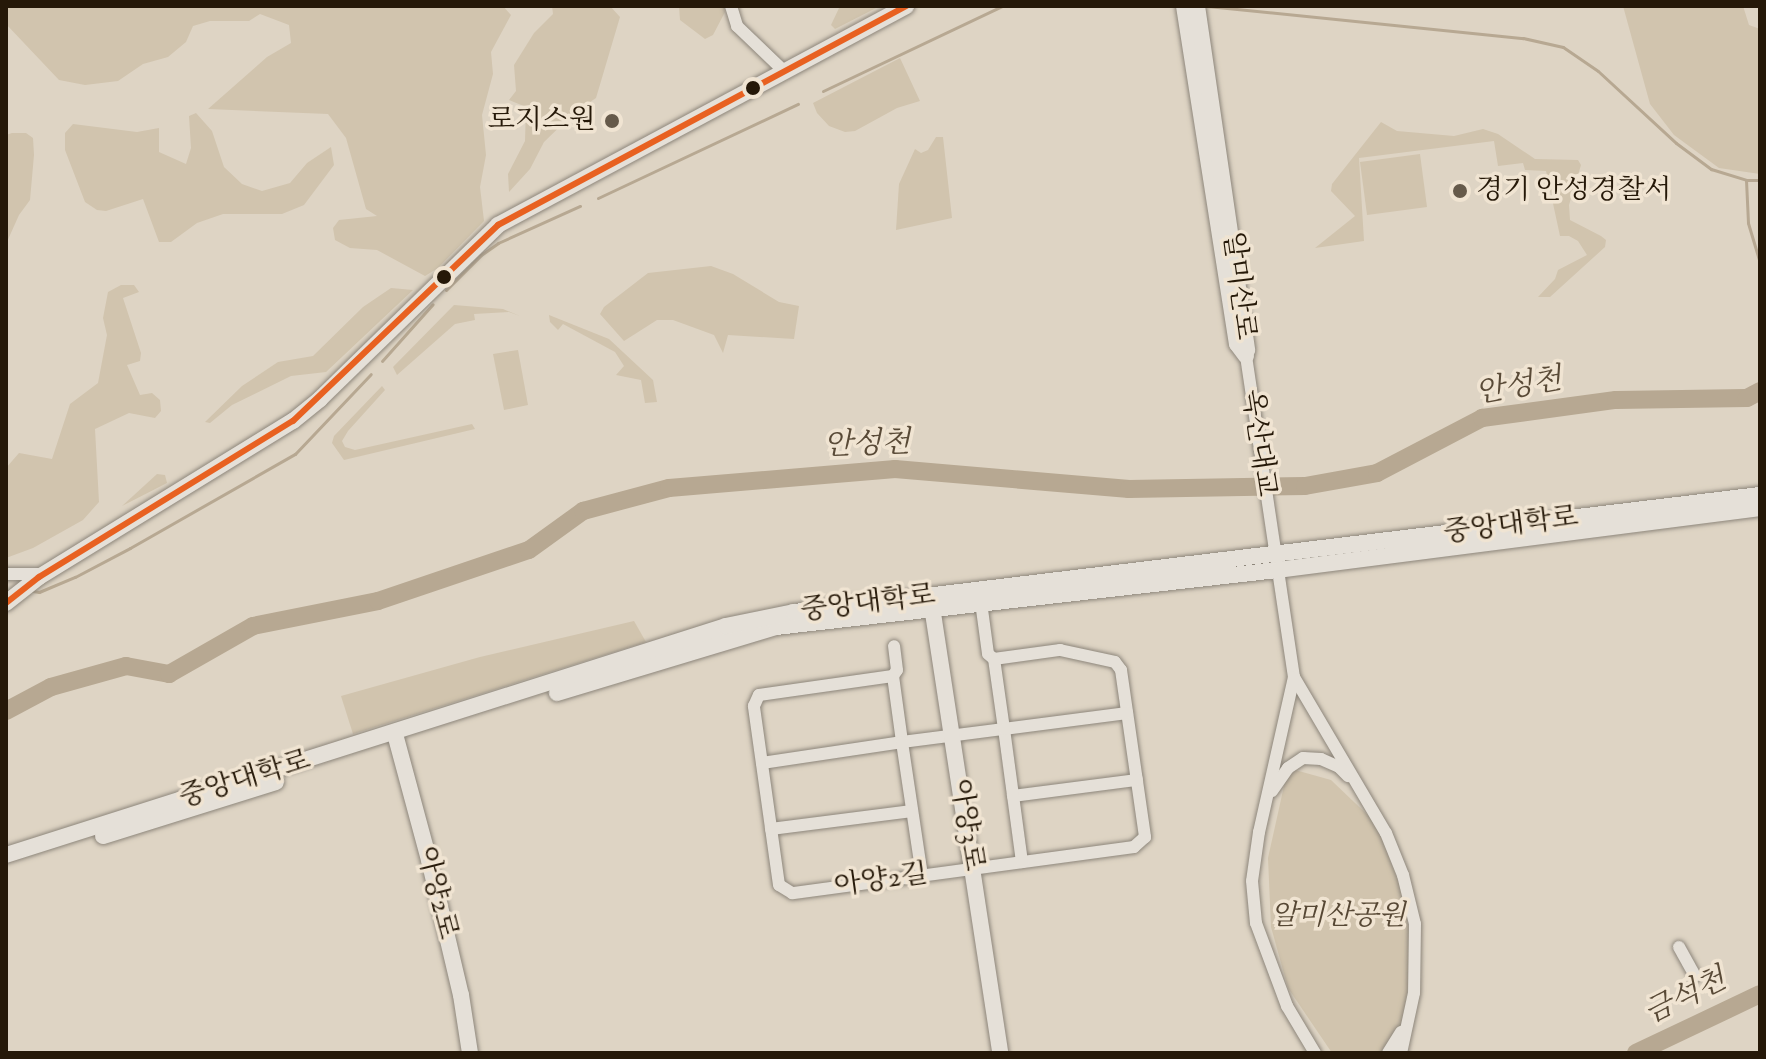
<!DOCTYPE html>
<html>
<head>
<meta charset="utf-8">
<style>
	body { margin:0 }
	#map { position:relative; width:1766px; height:1059px; overflow:hidden; background:#ded4c4; font-family:"Sorts Mill Goudy","Noto Serif KR",serif }
	div>[style] { position:absolute }
	.green>* { inset:0; background:#d1c4ae }
	.stream>* { height:3px; margin:-1.5px; padding:0 1.5px; transform-origin:1.5px; border-radius:1.5px; background:#b7a892 }
	.river>* { height:18px; margin:-9px; padding:0 9px; transform-origin:9px; border-radius:9px; background:#b7a892 }
	.roads { filter:drop-shadow(0 0 2px #8d867b) drop-shadow(0 0 2px #8d867b) }
	.street>* { height:12px; margin:-6px; padding:0 6px; transform-origin:6px; border-radius:6px; background:#e5e0d8 }
	.secondary>* { height:16px; margin:-8px; padding:0 8px; transform-origin:8px; border-radius:8px; background:#e5e0d8 }
	.bus-1>* { height:6px; margin:-3px; padding:0 3px; transform-origin:3px; border-radius:3px; background:#e86121 }
	.dots>* { width:22px; height:22px; translate:-50% -50%; box-sizing:border-box; border:4px solid #f0e4d2; border-radius:50% }
	span { translate:-50% -50%; white-space:nowrap; text-align:center; line-height:1.15; -webkit-text-stroke:7px #f0e4d2; paint-order:stroke }
	.poi-label { font-size:28px; color:#251808 }
	.right { translate:-100% -50%; text-align:right }
	.left { translate:0 -50%; text-align:left }
	.street-label { font-size:28px; color:#251808 }
	.park-label { font-size:28px; color:#564734; font-style:italic }
	.water-label { font-size:30px; color:#594a37; font-style:italic }
	.frame { position:absolute; inset:0; border:8px solid #251808; pointer-events:none }
</style>
</head>
<body>
<div id="map">
	<div class="green">
		<div style="clip-path:polygon(6px 6px,503px 6px,511px 15px,491px 52px,493px 74px,482px 115px,486px 155px,480px 187px,484px 221px,438px 268px,425px 276px,377px 250px,350px 248px,335px 240px,333px 228px,339px 220px,377px 216px,366px 209px,346px 138px,328px 114px,208px 109px,267px 57px,291px 43px,289px 25px,260px 14px,249px 21px,210px 21px,193px 26px,186px 42px,168px 57px,143px 64px,118px 81px,85px 85px,59px 80px,6px 24px)"></div>
		<div style="clip-path:polygon(552px 6px,610px 6px,620px 17px,596px 98px,575px 112px,544px 142px,530px 169px,509px 192px,508px 174px,525px 141px,526px 107px,509px 100px,516px 91px,514px 65px,534px 33px,553px 14px)"></div>
		<div style="clip-path:polygon(679px 6px,724px 6px,725px 12px,713px 35px,705px 39px,680px 20px)"></div>
		<div style="clip-path:polygon(840px 6px,880px 6px,835px 29px,831px 25px)"></div>
		<div style="clip-path:polygon(1623px 6px,1743px 6px,1749px 25px,1760px 29px,1760px 174px,1719px 168px,1674px 135px,1650px 104px)"></div>
		<div style="clip-path:polygon(900px 58px,920px 101px,897px 108px,855px 131px,845px 132px,829px 126px,817px 113px,813px 103px)"></div>
		<div style="clip-path:polygon(196px 113px,212px 131px,224px 167px,242px 184px,262px 191px,290px 183px,307px 163px,331px 147px,334px 165px,304px 205px,282px 214px,223px 214px,197px 223px,171px 242px,159px 242px,143px 199px,106px 211px,97px 210px,85px 202px,65px 150px,65px 133px,73px 124px,137px 132px,159px 128px,159px 152px,186px 164px,191px 148px,189px 116px)"></div>
		<div style="clip-path:polygon(1381px 122px,1397px 131px,1454px 136px,1483px 129px,1498px 134px,1535px 159px,1578px 160px,1581px 165px,1569px 205px,1570px 220px,1601px 236px,1606px 240px,1605px 247px,1550px 297px,1538px 297px,1555px 279px,1558px 270px,1587px 255px,1578px 241px,1569px 236px,1560px 236px,1546px 171px,1525px 170px,1523px 163px,1498px 166px,1494px 141px,1359px 158px,1364px 241px,1315px 248px,1355px 216px,1331px 191px,1332px 184px)"></div>
		<div style="clip-path:polygon(12px 133px,26px 133px,33px 138px,34px 155px,30px 200px,19px 215px,6px 244px,6px 135px)"></div>
		<div style="clip-path:polygon(936px 137px,943px 137px,952px 218px,896px 230px,899px 184px,915px 149px,921px 153px,928px 150px)"></div>
		<div style="clip-path:polygon(1420px 154px,1427px 207px,1367px 215px,1360px 162px)"></div>
		<div style="clip-path:polygon(711px 266px,733px 274px,779px 302px,799px 306px,794px 339px,728px 335px,723px 353px,714px 335px,673px 320px,657px 320px,624px 341px,600px 314px,604px 307px,648px 273px)"></div>
		<div style="clip-path:polygon(121px 285px,134px 285px,139px 292px,123px 298px,141px 353px,140px 361px,127px 365px,140px 395px,152px 393px,160px 400px,161px 411px,155px 418px,129px 413px,95px 429px,99px 502px,83px 520px,33px 548px,6px 558px,6px 468px,19px 453px,52px 459px,70px 404px,98px 383px,107px 335px,103px 318px,108px 292px)"></div>
		<div style="clip-path:polygon(391px 288px,413px 290px,326px 372px,291px 376px,232px 405px,210px 423px,205px 422px,242px 386px,278px 362px,313px 356px,363px 307px)"></div>
		<div style="clip-path:polygon(454px 305px,503px 309px,520px 316px,509px 312px,474px 314px,475px 320px,455px 324px,397px 375px,393px 367px)"></div>
		<div style="clip-path:polygon(549px 315px,609px 339px,653px 380px,657px 402px,645px 403px,641px 380px,616px 375px,624px 366px,615px 352px,563px 324px,558px 330px,550px 322px)"></div>
		<div style="clip-path:polygon(518px 350px,528px 405px,504px 410px,493px 354px)"></div>
		<div style="clip-path:polygon(382px 386px,385px 390px,348px 431px,342px 441px,345px 447px,355px 450px,472px 424px,475px 429px,344px 460px,332px 443px,334px 436px)"></div>
		<div style="clip-path:polygon(157px 474px,165px 475px,167px 483px,122px 506px)"></div>
		<div style="clip-path:polygon(634px 621px,646px 642px,353px 734px,341px 696px,480px 657px)"></div>
		<div style="clip-path:polygon(1288px 768px,1331px 780px,1376px 823px,1403px 894px,1413px 954px,1399px 1047px,1391px 1053px,1332px 1053px,1288px 988px,1271px 927px,1268px 858px)"></div>
	</div>
	<div class="stream">
		<div style="left:1207px;top:6px;width:318px;rotate:5.8deg"></div>
		<div style="left:1523px;top:38px;width:41px;rotate:12.7deg"></div>
		<div style="left:1563px;top:47px;width:42px;rotate:34.4deg"></div>
		<div style="left:1598px;top:71px;width:106px;rotate:42.7deg"></div>
		<div style="left:1676px;top:143px;width:44px;rotate:36.6deg"></div>
		<div style="left:1711px;top:169px;width:37px;rotate:17deg"></div>
		<div style="left:1746px;top:180px;width:14px"></div>
		<div style="left:823px;top:91px;width:198px;rotate:-25.4deg"></div>
		<div style="left:1746px;top:180px;width:43px;rotate:87.3deg"></div>
		<div style="left:1748px;top:223px;width:42px;rotate:73.3deg"></div>
		<div style="left:598px;top:198px;width:221px;rotate:-25.2deg"></div>
		<div style="left:446px;top:290px;width:49px;rotate:-45deg"></div>
		<div style="left:481px;top:255px;width:21px;rotate:-35deg"></div>
		<div style="left:498px;top:243px;width:90px;rotate:-24.3deg"></div>
		<div style="left:382px;top:361px;width:76px;rotate:-48.2deg"></div>
		<div style="left:33px;top:591px;width:6px;rotate:9deg"></div>
		<div style="left:39px;top:592px;width:39px;rotate:-23deg"></div>
		<div style="left:75px;top:577px;width:62px;rotate:-27.8deg"></div>
		<div style="left:130px;top:548px;width:190px;rotate:-29.7deg"></div>
		<div style="left:295px;top:454px;width:110px;rotate:-46.5deg"></div>
	</div>
	<div class="river">
		<div style="left:6px;top:711px;width:51px;rotate:-28.1deg"></div>
		<div style="left:51px;top:687px;width:78px;rotate:-15.6deg"></div>
		<div style="left:126px;top:666px;width:44px;rotate:10.5deg"></div>
		<div style="left:169px;top:674px;width:97px;rotate:-29.7deg"></div>
		<div style="left:253px;top:626px;width:127px;rotate:-11.3deg"></div>
		<div style="left:378px;top:601px;width:159px;rotate:-18.7deg"></div>
		<div style="left:529px;top:550px;width:67px;rotate:-35.8deg"></div>
		<div style="left:583px;top:511px;width:89px;rotate:-15deg"></div>
		<div style="left:669px;top:488px;width:227px;rotate:-4.8deg"></div>
		<div style="left:895px;top:469px;width:235px;rotate:4.9deg"></div>
		<div style="left:1129px;top:489px;width:176px;rotate:-1deg"></div>
		<div style="left:1305px;top:486px;width:73px;rotate:-10.2deg"></div>
		<div style="left:1377px;top:473px;width:119px;rotate:-27.6deg"></div>
		<div style="left:1482px;top:418px;width:135px;rotate:-7.7deg"></div>
		<div style="left:1616px;top:400px;width:131px;rotate:-0.9deg"></div>
		<div style="left:1747px;top:398px;width:15px;rotate:-28deg"></div>
		<div style="left:1636px;top:1053px;width:137px;rotate:-25.4deg"></div>
	</div>
	<div class="roads">
		<div class="street">
			<div style="left:731px;top:6px;width:21px;rotate:73deg"></div>
			<div style="left:737px;top:26px;width:65px;rotate:43.8deg"></div>
			<div style="left:1246px;top:356px;width:325px;rotate:81.5deg"></div>
			<div style="left:1294px;top:677px;width:181px;rotate:59.5deg"></div>
			<div style="left:1386px;top:833px;width:45px;rotate:68deg"></div>
			<div style="left:1403px;top:875px;width:50px;rotate:76.2deg"></div>
			<div style="left:1415px;top:924px;width:69px;rotate:90.8deg"></div>
			<div style="left:1414px;top:993px;width:61px;rotate:102.2deg"></div>
			<div style="left:6px;top:574px;width:39px"></div>
			<div style="left:981px;top:602px;width:52px;rotate:82.3deg"></div>
			<div style="left:988px;top:654px;width:8px;rotate:40deg"></div>
			<div style="left:1060px;top:650px;width:56px;rotate:12.3deg"></div>
			<div style="left:1115px;top:662px;width:10px;rotate:53deg"></div>
			<div style="left:1121px;top:670px;width:169px;rotate:81.8deg"></div>
			<div style="left:1145px;top:837px;width:15px;rotate:138deg"></div>
			<div style="left:1134px;top:847px;width:345px;rotate:172.3deg"></div>
			<div style="left:792px;top:893px;width:15px;rotate:-148deg"></div>
			<div style="left:779px;top:885px;width:181px;rotate:-98deg"></div>
			<div style="left:754px;top:706px;width:12px;rotate:-66deg"></div>
			<div style="left:759px;top:695px;width:135px;rotate:-8.1deg"></div>
			<div style="left:893px;top:676px;width:67px;rotate:82.2deg"></div>
			<div style="left:902px;top:742px;width:103px;rotate:-7.3deg"></div>
			<div style="left:1004px;top:729px;width:71px;rotate:-98.1deg"></div>
			<div style="left:994px;top:659px;width:67px;rotate:-7.8deg"></div>
			<div style="left:893px;top:676px;width:7px;rotate:-56deg"></div>
			<div style="left:897px;top:670px;width:24px;rotate:-97deg"></div>
			<div style="left:1294px;top:677px;width:159px;rotate:102.7deg"></div>
			<div style="left:1259px;top:832px;width:49px;rotate:98.1deg"></div>
			<div style="left:1252px;top:881px;width:42px;rotate:84.6deg"></div>
			<div style="left:1256px;top:923px;width:89px;rotate:69.5deg"></div>
			<div style="left:1287px;top:1006px;width:55px;rotate:59.2deg"></div>
			<div style="left:762px;top:763px;width:142px;rotate:-8.5deg"></div>
			<div style="left:902px;top:742px;width:135px;rotate:81.5deg"></div>
			<div style="left:1272px;top:791px;width:28px;rotate:-55deg"></div>
			<div style="left:1288px;top:768px;width:18px;rotate:-34deg"></div>
			<div style="left:1303px;top:758px;width:18px;rotate:3deg"></div>
			<div style="left:1321px;top:759px;width:20px;rotate:24deg"></div>
			<div style="left:1339px;top:767px;width:13px;rotate:45deg"></div>
			<div style="left:1013px;top:796px;width:125px;rotate:-7.4deg"></div>
			<div style="left:771px;top:829px;width:142px;rotate:-7.3deg"></div>
			<div style="left:1022px;top:862px;width:134px;rotate:-97.7deg"></div>
			<div style="left:1004px;top:729px;width:124px;rotate:-7.4deg"></div>
			<div style="left:1679px;top:947px;width:33px;rotate:61deg"></div>
			<div style="left:1388px;top:1053px;width:25px;rotate:-58deg"></div>
		</div>
		<div class="secondary">
			<div style="left:1184px;top:6px;width:342px;rotate:81.1deg"></div>
			<div style="left:1237px;top:344px;width:15px;rotate:53deg"></div>
			<div style="left:1197px;top:6px;width:348px;rotate:81.7deg"></div>
			<div style="left:931px;top:600px;width:458px;rotate:81.3deg"></div>
			<div style="left:6px;top:603px;width:42px;rotate:-38.2deg"></div>
			<div style="left:39px;top:577px;width:298px;rotate:-31.6deg"></div>
			<div style="left:293px;top:421px;width:35px;rotate:-39deg"></div>
			<div style="left:320px;top:399px;width:249px;rotate:-44.3deg"></div>
			<div style="left:498px;top:225px;width:463px;rotate:-28.2deg"></div>
			<div style="left:557px;top:693px;width:229px;rotate:-16.8deg"></div>
			<div style="left:776px;top:627px;width:504px;rotate:-6.49deg"></div>
			<div style="left:1277px;top:570px;width:487px;rotate:-7.3deg"></div>
			<div style="left:395px;top:734px;width:131px;rotate:74.9deg"></div>
			<div style="left:429px;top:860px;width:139px;rotate:76.7deg"></div>
			<div style="left:461px;top:995px;width:59px;rotate:81.2deg"></div>
			<div style="left:103px;top:836px;width:181px;rotate:-17.3deg"></div>
			<div style="left:6px;top:855px;width:756px;rotate:-17.64deg"></div>
			<div style="left:726px;top:626px;width:69px;rotate:-11.6deg"></div>
			<div style="left:794px;top:612px;width:973px;rotate:-6.91deg"></div>
		</div>
	</div>
	<div class="bus-1">
		<div style="left:6px;top:603px;width:42px;rotate:-38.2deg"></div>
		<div style="left:39px;top:577px;width:298px;rotate:-31.6deg"></div>
		<div style="left:293px;top:421px;width:284px;rotate:-43.7deg"></div>
		<div style="left:498px;top:225px;width:463px;rotate:-28.2deg"></div>
	</div>
	<div class="dots">
		<div style="left:753px;top:88px;background:#251808"></div>
		<div style="left:612px;top:121px;background:#665a4a"></div>
		<div style="left:1460px;top:191px;background:#665a4a"></div>
		<div style="left:444px;top:277px;background:#251808"></div>
	</div>
	<div class="poi-label">
		<span class="right" style="left:596px;top:121px">로지스원</span>
		<span class="left" style="left:1476px;top:191px">경기 안성경찰서</span>
	</div>
	<div class="street-label">
		<span style="left:1238px;top:286px;rotate:83deg">알미산로</span>
		<span style="left:1258px;top:443px;rotate:82deg">옥산대교</span>
		<span style="left:1511px;top:526px;rotate:-7deg">중앙대학로</span>
		<span style="left:868px;top:604px;rotate:-7deg">중앙대학로</span>
		<span style="left:245px;top:780px;rotate:-17deg">중앙대학로</span>
		<span style="left:966px;top:825px;rotate:81deg">아양3로</span>
		<span style="left:881px;top:881px;rotate:-8deg">아양2길</span>
		<span style="left:436px;top:893px;rotate:76deg">아양2로</span>
	</div>
	<div class="park-label">
		<span style="left:1338px;top:917px">알미산공원</span>
	</div>
	<div class="water-label">
		<span style="left:1519px;top:388px;rotate:-10deg">안성천</span>
		<span style="left:867px;top:446px;rotate:-2deg">안성천</span>
		<span style="left:1686px;top:998px;rotate:-26deg">금석천</span>
	</div>
	<div class="frame"></div>
</div>
</body>
</html>
